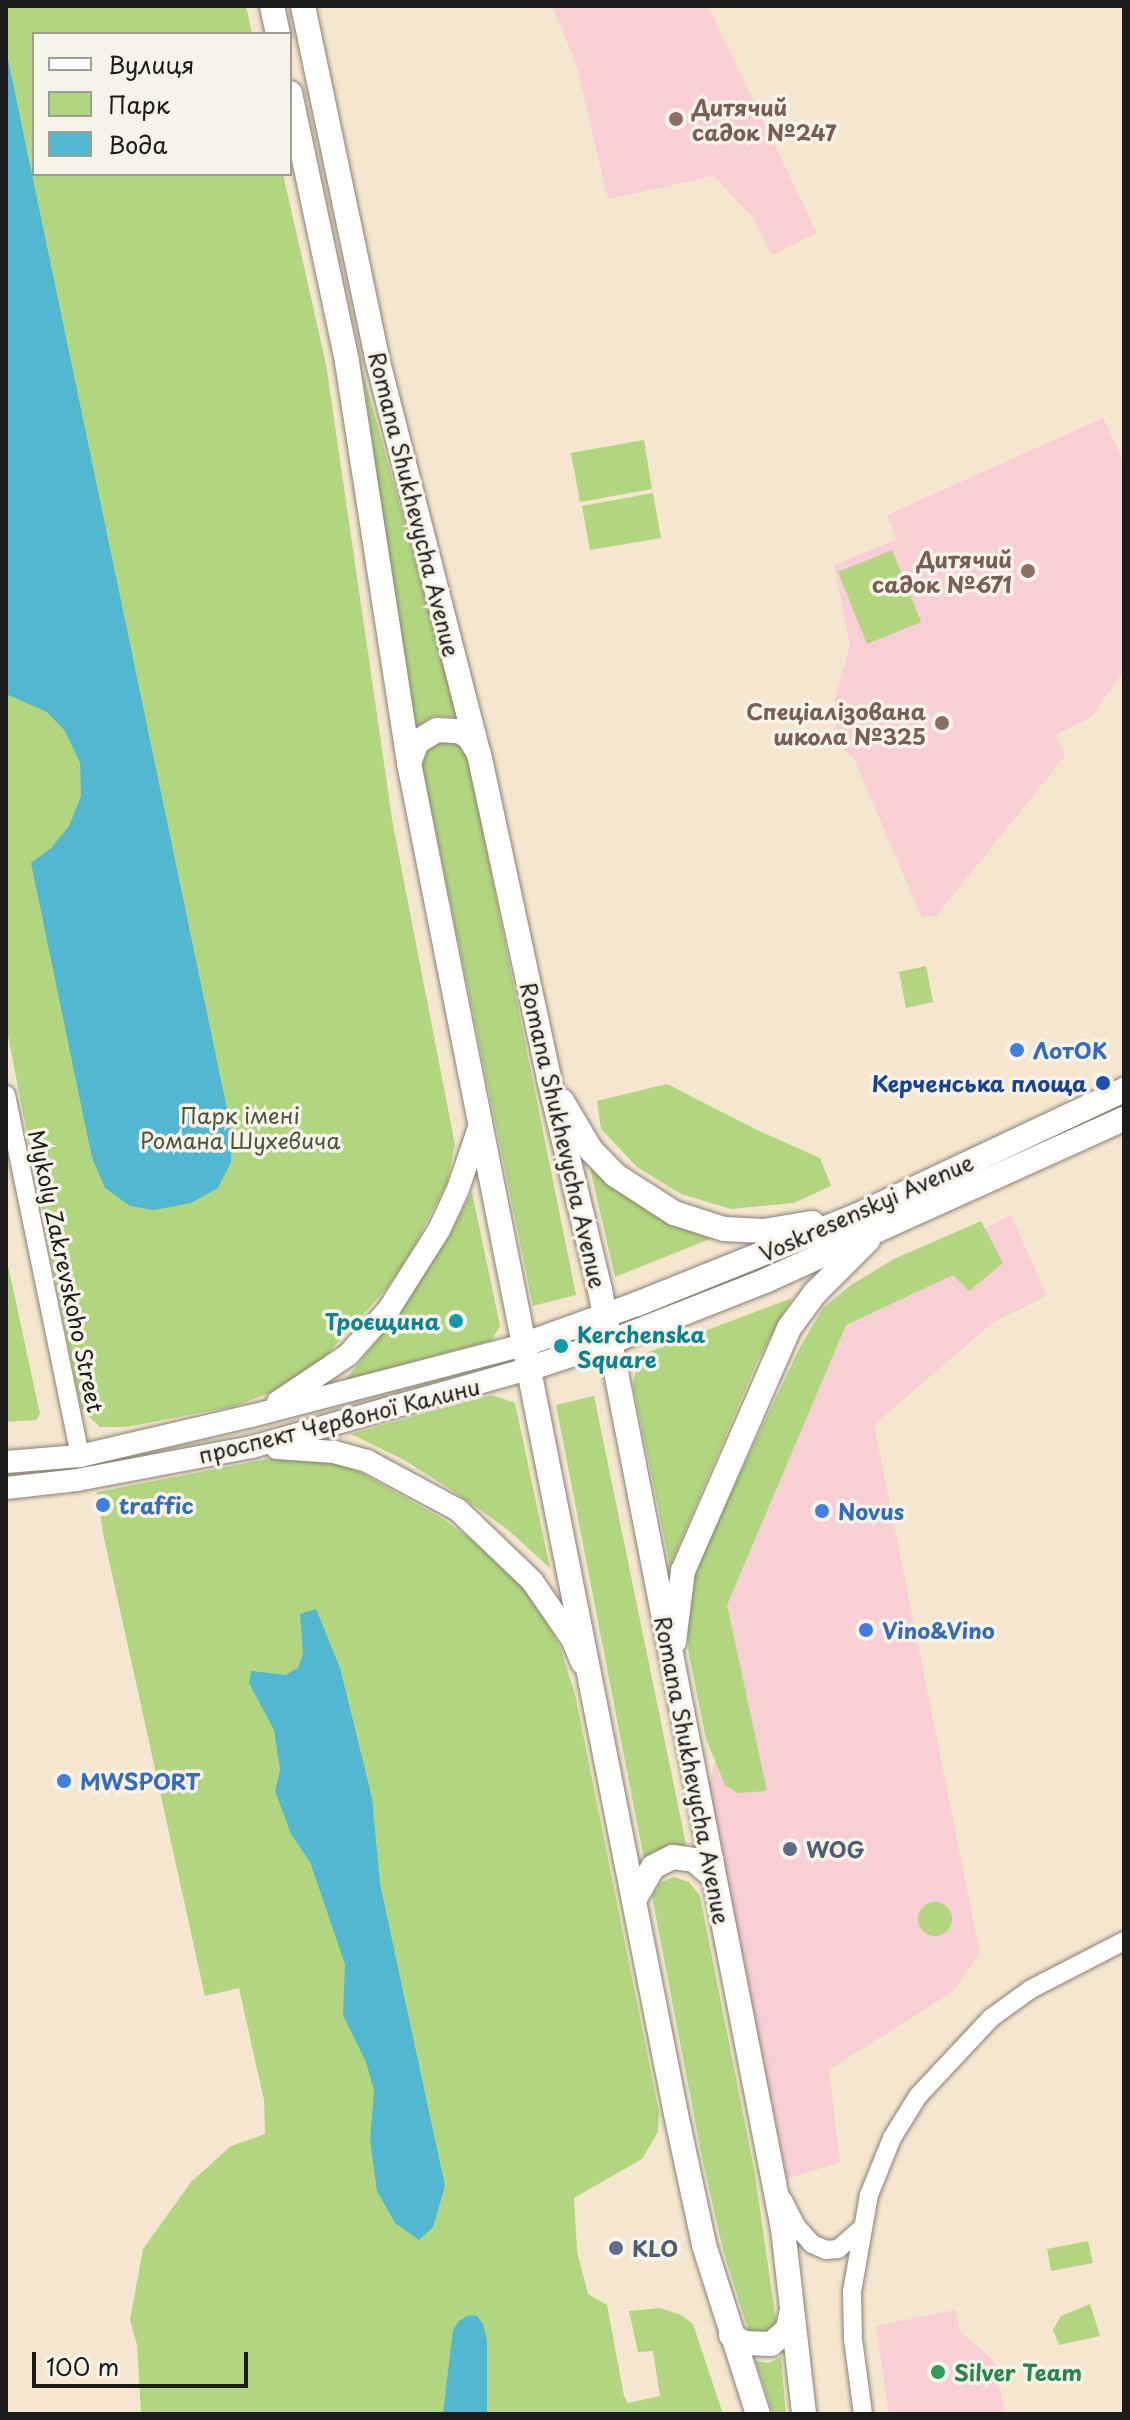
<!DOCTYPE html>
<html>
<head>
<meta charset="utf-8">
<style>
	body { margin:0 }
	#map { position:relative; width:1130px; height:2420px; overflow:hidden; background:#f5e6cf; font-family:"Playpen Sans",sans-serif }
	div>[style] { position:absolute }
	.built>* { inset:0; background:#f7cfd4 }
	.green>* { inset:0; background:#b2d67f }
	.round { border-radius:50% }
	.water>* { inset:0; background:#52b7d0 }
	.roads { filter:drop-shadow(0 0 2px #888176) drop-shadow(0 0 2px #888176) }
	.tertiary>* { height:18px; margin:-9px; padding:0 9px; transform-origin:9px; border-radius:9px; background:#fff }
	.secondary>* { height:22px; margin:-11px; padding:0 11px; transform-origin:11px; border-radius:11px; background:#fff }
	.primary>* { height:24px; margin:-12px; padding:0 12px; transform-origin:12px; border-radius:12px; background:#fff }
	.dots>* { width:22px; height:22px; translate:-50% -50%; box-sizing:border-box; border:4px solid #f7f3e8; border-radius:50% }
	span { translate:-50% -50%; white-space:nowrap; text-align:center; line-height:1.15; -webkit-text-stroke:7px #f7f3e8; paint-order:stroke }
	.education-label { font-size:22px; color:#785e54; font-weight:700 }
	.left { translate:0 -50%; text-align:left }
	.right { translate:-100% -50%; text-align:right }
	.street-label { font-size:22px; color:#1c1c1c }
	.shop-label { font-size:22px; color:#366cbe; font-weight:700 }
	.transit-label { font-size:22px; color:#164399; font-weight:700 }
	.park-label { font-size:22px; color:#49543a }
	.culture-label { font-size:22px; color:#0d838f; font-weight:700 }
	.service-label { font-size:22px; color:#4e5e75; font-weight:700 }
	.leisure-label { font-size:22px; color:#27864d; font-weight:700 }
	.frame { position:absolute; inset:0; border:8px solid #1c1c1c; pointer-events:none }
	.legend { position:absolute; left:32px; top:32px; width:260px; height:144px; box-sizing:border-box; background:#f7f3e8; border:2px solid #9f9d96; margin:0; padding:10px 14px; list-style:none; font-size:24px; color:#1c1c1c }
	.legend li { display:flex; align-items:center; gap:16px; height:40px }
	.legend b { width:40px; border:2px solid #9f9d96 }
	.scale { position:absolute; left:32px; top:2352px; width:216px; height:36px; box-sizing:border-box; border:4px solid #1c1c1c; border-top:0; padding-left:10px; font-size:24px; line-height:28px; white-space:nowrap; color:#1c1c1c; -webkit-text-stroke:6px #f7f3e8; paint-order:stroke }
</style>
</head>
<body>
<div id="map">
	<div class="built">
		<div style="clip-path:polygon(552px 6px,708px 6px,817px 233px,772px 255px,753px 218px,714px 176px,608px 199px,576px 63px)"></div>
		<div style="clip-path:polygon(1103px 418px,1124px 462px,1124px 671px,1091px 717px,1056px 735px,1065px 756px,937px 915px,922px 918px,854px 759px,839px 745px,832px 710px,850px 645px,834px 565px,897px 539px,887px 515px)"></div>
		<div style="clip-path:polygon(1011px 1215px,1047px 1296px,992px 1323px,874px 1425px,980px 1954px,952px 1992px,829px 2070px,840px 2162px,787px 2179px,708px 1790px,718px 1753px,705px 1578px,839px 1304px)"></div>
		<div style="clip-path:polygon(956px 2310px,960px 2331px,994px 2361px,1005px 2414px,889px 2414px,876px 2326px)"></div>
	</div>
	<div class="green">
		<div style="clip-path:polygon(6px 6px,246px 6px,252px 34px,34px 34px,34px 174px,283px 174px,326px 364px,393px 825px,455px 1145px,447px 1183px,409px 1256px,386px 1289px,320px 1362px,283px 1388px,236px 1406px,127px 1427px,100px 1427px,81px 1409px,6px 1026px)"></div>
		<div style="clip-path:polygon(362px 369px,458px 717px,434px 716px,413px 729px)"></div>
		<div style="clip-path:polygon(644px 440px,652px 489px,580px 502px,571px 453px)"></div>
		<div style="clip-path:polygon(653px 493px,661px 538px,590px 550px,582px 506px)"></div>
		<div style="clip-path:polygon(892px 550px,921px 622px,867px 644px,838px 572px)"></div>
		<div style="clip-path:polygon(442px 740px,457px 743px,467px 754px,576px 1295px,533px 1306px,421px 759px,423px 752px)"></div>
		<div style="clip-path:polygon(926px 966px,933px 1002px,906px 1008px,899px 972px)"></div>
		<div style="clip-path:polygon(667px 1084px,757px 1130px,820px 1158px,831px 1186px,794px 1203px,731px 1209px,681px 1194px,637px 1167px,601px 1129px,597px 1101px)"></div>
		<div style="clip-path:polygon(590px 1168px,653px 1215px,710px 1239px,615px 1277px)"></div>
		<div style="clip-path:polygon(472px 1192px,500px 1326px,491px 1341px,345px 1380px,380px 1337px,445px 1243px)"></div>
		<div style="clip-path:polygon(981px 1221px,1003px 1263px,969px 1291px,953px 1275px,846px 1325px,727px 1605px,767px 1791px,738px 1793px,725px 1785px,706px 1739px,689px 1655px,686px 1615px,692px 1575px,800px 1347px,823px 1308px,851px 1285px,894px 1259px)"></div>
		<div style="clip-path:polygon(6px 1256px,40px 1414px,36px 1420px,6px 1422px)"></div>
		<div style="clip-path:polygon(792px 1298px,757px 1362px,670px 1566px,633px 1384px,637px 1362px,644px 1354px)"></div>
		<div style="clip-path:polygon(492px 1395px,515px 1403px,550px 1568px,507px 1529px,456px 1493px,404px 1460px,351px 1434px)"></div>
		<div style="clip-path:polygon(594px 1396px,688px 1854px,645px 1864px,556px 1405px)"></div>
		<div style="clip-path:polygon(283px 1456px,309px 1457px,349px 1466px,443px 1519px,511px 1569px,540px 1609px,560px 1647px,575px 1694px,659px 2112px,658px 2132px,642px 2159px,574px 2198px,577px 2251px,588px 2294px,607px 2305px,624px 2396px,628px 2403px,660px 2396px,653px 2351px,638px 2352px,629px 2311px,660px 2308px,681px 2315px,693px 2324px,723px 2414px,141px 2414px,137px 2345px,130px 2320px,143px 2249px,191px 2182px,231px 2146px,265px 2134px,264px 2100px,239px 1988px,205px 1996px,103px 1533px,97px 1492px)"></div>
		<div style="clip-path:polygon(674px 1877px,689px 1882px,700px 1896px,755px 2174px,776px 2321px,770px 2334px,751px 2333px,748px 2329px,723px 2250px,702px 2157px,652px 1896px,660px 1883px)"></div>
		<div class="round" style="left:918px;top:1902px;width:34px;height:34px"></div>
		<div style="clip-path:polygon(1088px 2241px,1093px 2263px,1051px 2271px,1047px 2249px)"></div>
		<div style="clip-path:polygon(1090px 2304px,1100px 2336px,1059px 2345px,1053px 2330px,1061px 2316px)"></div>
		<div style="clip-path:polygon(781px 2357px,786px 2414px,773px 2414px,756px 2361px,769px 2363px)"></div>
	</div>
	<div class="water">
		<div style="clip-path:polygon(6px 50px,232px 1133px,231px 1162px,218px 1188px,191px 1203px,154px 1210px,130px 1206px,105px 1188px,92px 1158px,31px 863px,51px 848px,69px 826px,81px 796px,80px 763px,65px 731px,47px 712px,6px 694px)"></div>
		<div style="clip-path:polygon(316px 1609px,340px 1668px,372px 1798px,380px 1884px,445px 2186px,433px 2227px,419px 2240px,395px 2223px,377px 2191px,370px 2140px,374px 2091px,366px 2062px,343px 2015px,345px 1964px,310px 1862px,291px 1834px,275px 1791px,280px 1770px,274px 1730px,249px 1683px,251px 1671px,285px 1675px,298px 1668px,303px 1654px,300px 1614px)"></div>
		<div style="clip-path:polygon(469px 2315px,477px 2316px,483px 2324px,487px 2341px,487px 2414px,443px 2414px,453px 2330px,459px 2321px)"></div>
	</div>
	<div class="roads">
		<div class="tertiary">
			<div style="left:6px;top:1095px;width:369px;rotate:78.4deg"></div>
			<div style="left:783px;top:2200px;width:29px;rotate:63deg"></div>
			<div style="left:796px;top:2226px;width:24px;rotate:48deg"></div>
			<div style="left:812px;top:2244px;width:15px;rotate:23deg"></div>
			<div style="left:826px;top:2250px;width:12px;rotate:-5deg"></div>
			<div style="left:838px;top:2249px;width:29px;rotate:-41deg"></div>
			<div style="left:863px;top:2414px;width:76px;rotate:-97.6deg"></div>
			<div style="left:853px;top:2339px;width:47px;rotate:-91.2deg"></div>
			<div style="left:852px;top:2292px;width:98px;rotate:-80.1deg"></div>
			<div style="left:869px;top:2195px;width:61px;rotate:-68deg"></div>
			<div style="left:892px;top:2138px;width:49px;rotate:-58.2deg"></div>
			<div style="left:918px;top:2096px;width:107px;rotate:-46.9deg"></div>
			<div style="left:991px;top:2018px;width:49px;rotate:-35.9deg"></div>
			<div style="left:1031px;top:1989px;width:105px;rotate:-27.3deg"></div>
		</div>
		<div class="secondary">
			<div style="left:278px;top:1402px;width:84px;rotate:-33.9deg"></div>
			<div style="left:348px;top:1355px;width:62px;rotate:-48.3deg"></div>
			<div style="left:389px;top:1309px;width:93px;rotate:-57.7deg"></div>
			<div style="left:439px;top:1230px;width:45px;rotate:-65.1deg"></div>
			<div style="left:458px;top:1189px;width:71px;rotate:-71.1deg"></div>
			<div style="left:277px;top:1448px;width:57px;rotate:4deg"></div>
			<div style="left:334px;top:1452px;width:34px;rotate:15deg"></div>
			<div style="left:367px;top:1461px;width:103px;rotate:28.3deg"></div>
			<div style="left:458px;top:1510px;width:103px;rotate:43.8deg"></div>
			<div style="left:532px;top:1581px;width:70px;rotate:55.4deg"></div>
			<div style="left:572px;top:1639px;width:26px;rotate:67deg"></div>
			<div style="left:6px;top:1462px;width:74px;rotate:-4.6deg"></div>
			<div style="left:80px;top:1456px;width:176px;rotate:-13.2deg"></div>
			<div style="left:251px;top:1416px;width:281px;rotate:-14.6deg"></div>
			<div style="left:6px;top:1488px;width:71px;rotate:-6.4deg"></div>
			<div style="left:77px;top:1480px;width:178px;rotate:-10.7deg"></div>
			<div style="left:252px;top:1447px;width:287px;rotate:-15.8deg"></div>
		</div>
		<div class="primary">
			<div style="left:272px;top:6px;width:29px;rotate:78deg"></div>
			<div style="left:303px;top:6px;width:360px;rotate:78.1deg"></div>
			<div style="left:377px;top:358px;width:409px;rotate:75.6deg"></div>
			<div style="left:479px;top:754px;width:332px;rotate:77.8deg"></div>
			<div style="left:549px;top:1079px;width:217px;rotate:76.4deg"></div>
			<div style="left:600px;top:1290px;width:957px;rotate:78.97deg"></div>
			<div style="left:783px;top:2229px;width:186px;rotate:83.5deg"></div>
			<div style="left:290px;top:93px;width:275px;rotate:78deg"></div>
			<div style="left:347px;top:362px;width:406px;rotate:81.2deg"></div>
			<div style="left:409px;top:763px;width:1377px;rotate:78.82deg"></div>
			<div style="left:676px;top:2114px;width:134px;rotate:77.9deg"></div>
			<div style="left:704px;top:2245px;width:177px;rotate:72.3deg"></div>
			<div style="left:409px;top:763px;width:22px;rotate:-69deg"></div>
			<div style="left:417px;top:742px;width:23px;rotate:-31deg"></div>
			<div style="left:437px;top:730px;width:22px;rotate:3deg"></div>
			<div style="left:459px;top:731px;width:12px;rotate:31deg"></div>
			<div style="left:469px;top:737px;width:17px;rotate:59deg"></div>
			<div style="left:562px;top:1101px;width:57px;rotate:59.4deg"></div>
			<div style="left:591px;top:1150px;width:35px;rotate:46deg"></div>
			<div style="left:615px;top:1175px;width:70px;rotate:32.8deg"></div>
			<div style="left:674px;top:1213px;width:52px;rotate:17.7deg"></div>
			<div style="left:724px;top:1229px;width:40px;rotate:2.9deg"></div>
			<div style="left:764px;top:1231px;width:49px;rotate:-9.5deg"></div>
			<div style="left:523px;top:1345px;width:121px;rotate:-19.8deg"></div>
			<div style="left:637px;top:1304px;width:238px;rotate:-21.9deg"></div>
			<div style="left:858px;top:1215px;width:294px;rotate:-25.2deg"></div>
			<div style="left:528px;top:1369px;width:86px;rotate:-18.2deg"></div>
			<div style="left:610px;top:1342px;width:169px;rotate:-21.5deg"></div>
			<div style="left:767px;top:1280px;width:392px;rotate:-24.3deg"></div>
			<div style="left:674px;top:1642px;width:72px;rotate:-82.8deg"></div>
			<div style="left:683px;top:1571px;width:265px;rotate:-66.4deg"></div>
			<div style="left:789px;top:1328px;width:44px;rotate:-53.4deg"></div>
			<div style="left:815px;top:1293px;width:75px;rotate:-45deg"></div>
			<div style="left:634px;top:1900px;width:38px;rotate:-60deg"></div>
			<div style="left:653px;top:1867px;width:22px;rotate:-27deg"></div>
			<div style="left:673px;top:1857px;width:21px;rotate:8deg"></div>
			<div style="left:694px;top:1860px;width:26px;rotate:40deg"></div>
			<div style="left:731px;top:2335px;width:15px;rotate:32deg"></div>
			<div style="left:744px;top:2343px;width:27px;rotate:2deg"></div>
			<div style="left:771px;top:2344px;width:23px;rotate:-41deg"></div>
			<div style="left:788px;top:2329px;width:15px;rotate:-79deg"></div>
		</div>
	</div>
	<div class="dots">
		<div style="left:676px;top:119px;background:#8d6e63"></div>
		<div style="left:1028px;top:571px;background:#8d6e63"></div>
		<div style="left:942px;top:723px;background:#8d6e63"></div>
		<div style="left:1017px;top:1050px;background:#3f7fe0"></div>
		<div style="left:1103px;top:1083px;background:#1a4fb4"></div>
		<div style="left:456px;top:1321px;background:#0f9aa8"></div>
		<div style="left:561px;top:1346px;background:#0f9aa8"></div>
		<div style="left:103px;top:1505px;background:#3f7fe0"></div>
		<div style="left:822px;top:1511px;background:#3f7fe0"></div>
		<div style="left:866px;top:1630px;background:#3f7fe0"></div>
		<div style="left:64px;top:1781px;background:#3f7fe0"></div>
		<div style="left:790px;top:1849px;background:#5c6f8a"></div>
		<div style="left:616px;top:2248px;background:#5c6f8a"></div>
		<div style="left:938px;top:2372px;background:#2e9e5b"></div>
	</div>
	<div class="education-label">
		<span class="left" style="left:692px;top:119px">Дитячий<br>садок №247</span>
		<span class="right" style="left:1012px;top:571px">Дитячий<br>садок №671</span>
		<span class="right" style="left:926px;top:723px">Спеціалізована<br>школа №325</span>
	</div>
	<div class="street-label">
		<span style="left:415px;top:504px;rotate:76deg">Romana Shukhevycha Avenue</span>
		<span style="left:564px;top:1135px;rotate:77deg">Romana Shukhevycha Avenue</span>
		<span style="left:866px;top:1207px;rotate:-24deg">Voskresenskyi Avenue</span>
		<span style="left:67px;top:1271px;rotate:78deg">Mykoly Zakrevskoho Street</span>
		<span style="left:339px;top:1420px;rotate:-14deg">проспект Червоної Калини</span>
		<span style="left:693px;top:1770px;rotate:79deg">Romana Shukhevycha Avenue</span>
	</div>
	<div class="shop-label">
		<span class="left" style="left:1033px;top:1050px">ЛотОК</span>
		<span class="left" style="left:119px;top:1505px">traffic</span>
		<span class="left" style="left:838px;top:1511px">Novus</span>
		<span class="left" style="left:882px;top:1630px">Vino&amp;Vino</span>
		<span class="left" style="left:80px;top:1781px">MWSPORT</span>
	</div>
	<div class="transit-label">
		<span class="right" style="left:1087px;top:1083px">Керченська площа</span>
	</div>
	<div class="park-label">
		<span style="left:240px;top:1127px">Парк імені<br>Романа Шухевича</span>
	</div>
	<div class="culture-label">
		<span class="right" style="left:440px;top:1321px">Троєщина</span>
		<span class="left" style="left:577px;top:1346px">Kerchenska<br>Square</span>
	</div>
	<div class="service-label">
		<span class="left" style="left:806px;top:1849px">WOG</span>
		<span class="left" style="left:632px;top:2248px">KLO</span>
	</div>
	<div class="leisure-label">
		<span class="left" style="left:954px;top:2372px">Silver Team</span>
	</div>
	<div class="frame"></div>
	<ul class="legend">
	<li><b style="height:10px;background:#fff"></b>Вулиця</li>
	<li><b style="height:22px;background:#b2d67f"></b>Парк</li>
	<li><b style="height:22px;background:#52b7d0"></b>Вода</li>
	</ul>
	<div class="scale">100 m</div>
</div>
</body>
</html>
